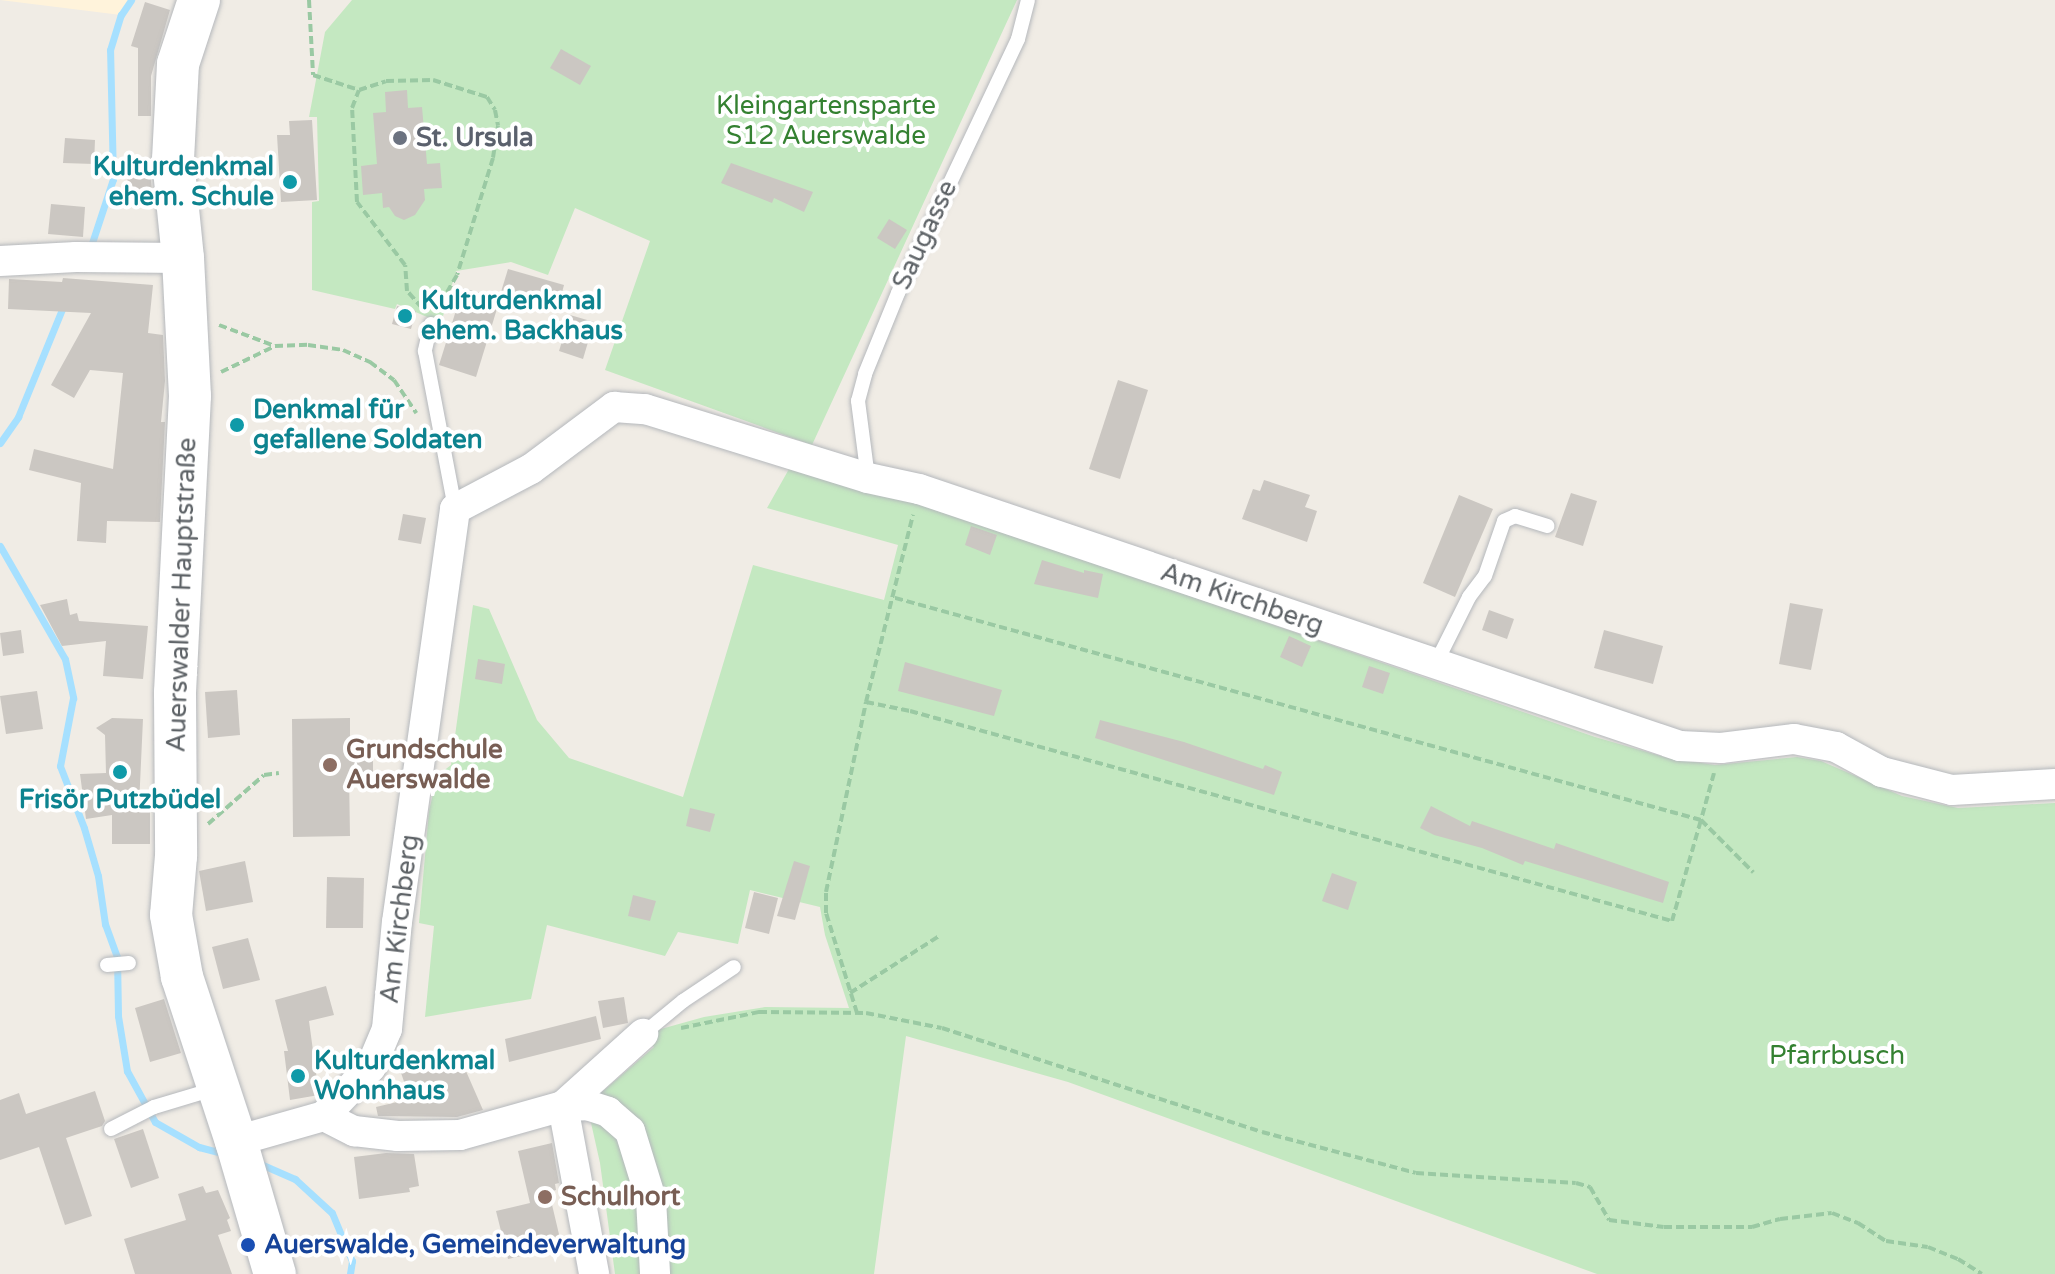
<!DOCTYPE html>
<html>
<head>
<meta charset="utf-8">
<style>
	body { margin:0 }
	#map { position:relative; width:2055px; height:1274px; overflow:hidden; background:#f0ece5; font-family:"Varela Round",sans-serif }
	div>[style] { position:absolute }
	.commercial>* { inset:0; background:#fff3db }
	.green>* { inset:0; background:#c4e8c1 }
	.stream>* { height:7px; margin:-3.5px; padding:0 3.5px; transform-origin:3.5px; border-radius:3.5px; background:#a6e0ff }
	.building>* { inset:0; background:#cbc7c2 }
	.path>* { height:4px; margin-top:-2px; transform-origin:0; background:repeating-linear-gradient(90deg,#9ac9a3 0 8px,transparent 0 12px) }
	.roads { filter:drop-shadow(0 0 2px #b5b8bc) drop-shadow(0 0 2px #b5b8bc) }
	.lane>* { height:14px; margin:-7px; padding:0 7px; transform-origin:7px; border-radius:7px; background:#fff }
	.street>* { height:30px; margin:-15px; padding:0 15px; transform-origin:15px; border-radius:15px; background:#fff }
	.secondary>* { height:42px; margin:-21px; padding:0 21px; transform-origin:21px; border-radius:21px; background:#fff }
	.dots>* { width:22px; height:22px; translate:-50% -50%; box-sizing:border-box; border:4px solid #fff; border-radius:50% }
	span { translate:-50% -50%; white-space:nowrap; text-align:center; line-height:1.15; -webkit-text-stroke:8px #fff; paint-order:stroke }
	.park-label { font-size:26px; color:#348131 }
	.worship-label { font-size:26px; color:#5b616d; font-weight:700 }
	.left { translate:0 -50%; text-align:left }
	.culture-label { font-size:26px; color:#0d838f; font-weight:700 }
	.right { translate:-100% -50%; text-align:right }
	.street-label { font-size:26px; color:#5d6266 }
	.education-label { font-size:26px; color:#785e54; font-weight:700 }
	.transit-label { font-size:26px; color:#164399; font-weight:700 }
</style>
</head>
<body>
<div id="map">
	<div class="commercial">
		<div style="clip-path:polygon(0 0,131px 0,121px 15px)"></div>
	</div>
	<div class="green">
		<div style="clip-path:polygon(352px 0,1017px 0,812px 445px,605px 370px,650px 241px,575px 208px,548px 275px,511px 262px,456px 271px,441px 323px,397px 304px,395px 309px,312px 290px,312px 202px,319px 201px,317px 117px,309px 117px,325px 32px)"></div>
		<div style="clip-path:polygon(789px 469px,932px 506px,1595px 737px,1668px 758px,1715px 765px,1797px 757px,1821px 761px,1902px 796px,1958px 808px,2055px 803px,2055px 1274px,1597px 1274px,1068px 1082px,906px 1036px,874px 1274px,615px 1274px,600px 1163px,587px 1105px,654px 1047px,643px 1034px,704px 1017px,765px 1007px,849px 1008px,825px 935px,820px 907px,750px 890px,738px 944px,678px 932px,665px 956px,547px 925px,531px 999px,425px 1017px,434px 926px,419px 923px,429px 811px,437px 776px,451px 765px,473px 605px,489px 609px,537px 720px,569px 758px,683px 797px,753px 565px,884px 600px,898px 545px,767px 508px)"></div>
	</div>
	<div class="stream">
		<div style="left:90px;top:249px;width:74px;rotate:-71.8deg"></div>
		<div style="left:113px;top:179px;width:129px;rotate:-91.3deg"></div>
		<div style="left:110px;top:50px;width:37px;rotate:-73deg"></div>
		<div style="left:121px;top:15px;width:18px;rotate:-56deg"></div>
		<div style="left:0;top:443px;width:32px;rotate:-55deg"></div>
		<div style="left:18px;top:417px;width:122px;rotate:-67.8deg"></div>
		<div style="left:0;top:546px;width:130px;rotate:60.1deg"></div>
		<div style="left:65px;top:659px;width:40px;rotate:78deg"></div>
		<div style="left:73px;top:698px;width:69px;rotate:100.8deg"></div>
		<div style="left:60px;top:766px;width:66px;rotate:68.8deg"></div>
		<div style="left:84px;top:828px;width:50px;rotate:73.7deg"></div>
		<div style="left:98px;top:876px;width:49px;rotate:81.7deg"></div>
		<div style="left:105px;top:924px;width:35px;rotate:70deg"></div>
		<div style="left:117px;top:957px;width:59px;rotate:89deg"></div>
		<div style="left:118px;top:1016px;width:56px;rotate:80.7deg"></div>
		<div style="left:127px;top:1071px;width:58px;rotate:61.2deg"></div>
		<div style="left:155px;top:1122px;width:51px;rotate:29.6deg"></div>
		<div style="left:199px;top:1147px;width:27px;rotate:15deg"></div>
		<div style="left:256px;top:1162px;width:43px;rotate:23.6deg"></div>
		<div style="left:295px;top:1179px;width:50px;rotate:42.6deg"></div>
		<div style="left:332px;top:1213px;width:52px;rotate:67.4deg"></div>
		<div style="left:352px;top:1261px;width:13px;rotate:99deg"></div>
	</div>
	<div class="building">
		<div style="clip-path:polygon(145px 2px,170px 10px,151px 76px,151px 116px,138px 116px,138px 48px,131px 46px)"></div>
		<div style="clip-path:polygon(561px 49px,591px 66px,580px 85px,550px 68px)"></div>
		<div style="clip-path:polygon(407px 90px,408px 108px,422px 107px,427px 164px,440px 163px,442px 188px,424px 189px,425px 200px,415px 215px,404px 220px,395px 216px,389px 207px,383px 208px,382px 193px,363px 195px,361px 166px,377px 164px,373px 113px,386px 112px,385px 92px)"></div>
		<div style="clip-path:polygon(312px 120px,317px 200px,281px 202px,277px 135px,290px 135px,289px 121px)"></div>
		<div style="clip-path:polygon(65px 138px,95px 140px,94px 164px,63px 163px)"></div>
		<div style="clip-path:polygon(128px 161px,149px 162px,153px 200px,127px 199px)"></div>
		<div style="clip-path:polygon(731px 163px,813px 192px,804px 212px,774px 198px,772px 203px,721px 183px)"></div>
		<div style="clip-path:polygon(51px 204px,85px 207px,83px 237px,48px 234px)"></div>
		<div style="clip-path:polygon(889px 219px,907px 230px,895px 249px,877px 238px)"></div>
		<div style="clip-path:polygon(508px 269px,564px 285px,558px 308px,501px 292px)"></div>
		<div style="clip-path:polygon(63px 278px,153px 285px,148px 333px,163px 335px,165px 381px,161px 422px,165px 422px,160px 522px,107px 521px,106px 543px,77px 541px,81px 483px,29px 470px,34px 449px,113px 469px,123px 373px,90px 370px,74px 398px,51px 385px,91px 313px,8px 309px,9px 279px,62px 282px)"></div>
		<div style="clip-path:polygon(463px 288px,500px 299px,476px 377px,439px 365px)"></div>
		<div style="clip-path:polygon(397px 306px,416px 311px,411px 329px,392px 324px)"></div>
		<div style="clip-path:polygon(570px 315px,594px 322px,583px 359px,559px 351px)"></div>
		<div style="clip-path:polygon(1118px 380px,1148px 390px,1120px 479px,1089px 469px)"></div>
		<div style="clip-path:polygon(1264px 480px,1310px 495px,1305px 507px,1317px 511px,1307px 542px,1242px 519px,1253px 489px,1260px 491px)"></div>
		<div style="clip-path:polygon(1571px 493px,1597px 501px,1583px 546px,1555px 537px)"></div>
		<div style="clip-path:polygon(1459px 495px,1493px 509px,1455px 597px,1423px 583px)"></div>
		<div style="clip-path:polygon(403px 514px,426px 518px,421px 544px,398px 540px)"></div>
		<div style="clip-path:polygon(971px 526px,997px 535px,990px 555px,965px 545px)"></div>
		<div style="clip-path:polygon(1042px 560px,1084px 573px,1084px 570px,1103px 574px,1098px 598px,1034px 584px)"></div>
		<div style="clip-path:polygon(67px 599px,70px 615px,77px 613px,79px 621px,148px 626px,143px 679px,103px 676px,106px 641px,62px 646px,40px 605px)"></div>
		<div style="clip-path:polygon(1790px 603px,1823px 609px,1811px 670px,1779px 664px)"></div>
		<div style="clip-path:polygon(1489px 610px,1514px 619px,1507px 639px,1482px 630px)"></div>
		<div style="clip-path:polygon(21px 630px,24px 653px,3px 656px,0 633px)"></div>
		<div style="clip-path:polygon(1604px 630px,1663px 646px,1653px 684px,1594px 668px)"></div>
		<div style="clip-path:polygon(1289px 636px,1311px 646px,1302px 667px,1280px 657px)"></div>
		<div style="clip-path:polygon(478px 659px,505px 664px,502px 684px,475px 679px)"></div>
		<div style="clip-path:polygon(905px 662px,1002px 690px,994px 716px,898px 691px)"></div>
		<div style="clip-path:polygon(1369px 666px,1390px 673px,1383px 694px,1362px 687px)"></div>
		<div style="clip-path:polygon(237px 690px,240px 735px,208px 738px,205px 692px)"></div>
		<div style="clip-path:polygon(37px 691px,43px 729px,6px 734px,0 696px)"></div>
		<div style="clip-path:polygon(112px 718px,143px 719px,139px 806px,150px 806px,150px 844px,112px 844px,112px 815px,86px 819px,80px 774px,106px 773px,105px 735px,96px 728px)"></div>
		<div style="clip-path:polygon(350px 718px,350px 750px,373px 750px,373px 772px,349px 773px,350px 836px,293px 837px,292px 719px)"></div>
		<div style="clip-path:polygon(1100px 720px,1184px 742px,1263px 769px,1265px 765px,1282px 772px,1274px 795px,1095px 738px)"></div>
		<div style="clip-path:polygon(1431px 806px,1470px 826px,1472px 821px,1554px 849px,1556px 843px,1669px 882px,1663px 903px,1525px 861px,1523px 865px,1482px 848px,1434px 835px,1420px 828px)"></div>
		<div style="clip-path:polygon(690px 808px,715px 814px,710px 832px,686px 826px)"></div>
		<div style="clip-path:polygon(245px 861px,253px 902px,206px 911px,199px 871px)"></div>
		<div style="clip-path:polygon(794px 861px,810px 866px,795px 920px,777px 916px)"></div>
		<div style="clip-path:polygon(1332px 873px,1357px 882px,1348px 910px,1322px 901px)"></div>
		<div style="clip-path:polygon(327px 877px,364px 878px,363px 928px,326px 928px)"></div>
		<div style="clip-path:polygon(754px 892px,778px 898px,769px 934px,745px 928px)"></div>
		<div style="clip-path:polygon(633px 895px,656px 901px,650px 921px,628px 916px)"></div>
		<div style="clip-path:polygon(248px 938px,260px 980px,223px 989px,212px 947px)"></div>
		<div style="clip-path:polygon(326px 986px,334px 1015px,309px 1021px,319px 1095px,290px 1100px,284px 1051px,288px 1051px,275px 1000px)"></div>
		<div style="clip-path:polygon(624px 997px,628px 1023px,603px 1028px,598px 1001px)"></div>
		<div style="clip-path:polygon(164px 999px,181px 1053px,150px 1062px,135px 1008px)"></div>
		<div style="clip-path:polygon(596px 1016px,601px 1039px,509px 1062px,505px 1039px)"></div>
		<div style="clip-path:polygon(432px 1057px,436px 1073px,462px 1062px,483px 1110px,457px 1117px,378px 1116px,376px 1107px,410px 1099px,399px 1067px)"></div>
		<div style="clip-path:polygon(95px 1091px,105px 1121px,102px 1126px,66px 1138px,92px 1216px,65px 1225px,39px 1147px,0 1160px,0 1100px,19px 1093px,26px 1114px)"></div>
		<div style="clip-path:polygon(143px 1129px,159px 1178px,131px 1188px,114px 1139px)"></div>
		<div style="clip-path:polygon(552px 1143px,559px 1183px,555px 1184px,556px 1190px,549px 1192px,562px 1247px,508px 1259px,496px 1211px,530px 1203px,518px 1151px)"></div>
		<div style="clip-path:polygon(386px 1153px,414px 1154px,419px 1186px,409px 1188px,410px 1192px,359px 1199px,354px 1157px)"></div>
		<div style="clip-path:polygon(203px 1186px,206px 1193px,218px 1190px,230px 1218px,227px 1220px,231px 1231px,218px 1235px,232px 1274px,135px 1274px,124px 1239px,186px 1220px,178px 1194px)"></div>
	</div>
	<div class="path">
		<div style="left:309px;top:0;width:75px;rotate:86.9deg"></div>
		<div style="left:313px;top:75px;width:48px;rotate:18.1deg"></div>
		<div style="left:422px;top:308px;width:23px;rotate:-131deg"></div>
		<div style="left:407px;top:291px;width:26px;rotate:-94deg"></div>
		<div style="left:405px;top:265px;width:79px;rotate:-127.3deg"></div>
		<div style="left:357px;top:202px;width:94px;rotate:-93deg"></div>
		<div style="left:352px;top:108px;width:19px;rotate:-69deg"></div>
		<div style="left:359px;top:90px;width:28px;rotate:-18deg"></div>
		<div style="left:386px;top:81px;width:47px;rotate:-1.2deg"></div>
		<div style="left:433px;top:80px;width:57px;rotate:17.5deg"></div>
		<div style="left:487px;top:97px;width:15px;rotate:58deg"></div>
		<div style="left:495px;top:110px;width:16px;rotate:79deg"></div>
		<div style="left:498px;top:126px;width:32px;rotate:99deg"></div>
		<div style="left:493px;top:158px;width:122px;rotate:107.1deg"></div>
		<div style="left:457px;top:275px;width:39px;rotate:120deg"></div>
		<div style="left:219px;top:325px;width:60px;rotate:20.6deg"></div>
		<div style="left:275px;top:346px;width:33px;rotate:-2deg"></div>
		<div style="left:308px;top:345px;width:35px;rotate:8deg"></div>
		<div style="left:343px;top:350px;width:30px;rotate:24deg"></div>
		<div style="left:370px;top:362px;width:30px;rotate:37deg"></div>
		<div style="left:394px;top:380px;width:40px;rotate:56deg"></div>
		<div style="left:221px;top:372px;width:60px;rotate:-25.7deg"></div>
		<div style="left:866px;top:702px;width:45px;rotate:11.6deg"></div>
		<div style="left:910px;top:711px;width:790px;rotate:15.41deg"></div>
		<div style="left:1672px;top:921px;width:105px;rotate:-74deg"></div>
		<div style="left:1701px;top:820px;width:839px;rotate:-164.59deg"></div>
		<div style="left:1714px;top:773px;width:49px;rotate:105.5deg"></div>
		<div style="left:1701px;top:820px;width:74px;rotate:45deg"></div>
		<div style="left:208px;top:824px;width:74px;rotate:-41.2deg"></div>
		<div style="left:264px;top:775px;width:15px;rotate:-8deg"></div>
		<div style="left:850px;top:993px;width:106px;rotate:-32.6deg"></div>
		<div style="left:857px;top:1013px;width:105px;rotate:-107.2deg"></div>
		<div style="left:826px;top:913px;width:21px;rotate:-90deg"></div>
		<div style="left:826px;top:892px;width:194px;rotate:-78.1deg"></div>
		<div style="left:866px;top:702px;width:193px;rotate:-75.9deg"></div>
		<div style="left:681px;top:1028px;width:80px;rotate:-11.6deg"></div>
		<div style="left:759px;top:1012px;width:107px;rotate:0.5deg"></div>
		<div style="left:866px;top:1013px;width:77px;rotate:11.2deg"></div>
		<div style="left:942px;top:1028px;width:336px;rotate:18deg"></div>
		<div style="left:1262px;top:1132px;width:159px;rotate:14.9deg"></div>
		<div style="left:1416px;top:1173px;width:160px;rotate:3.6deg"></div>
		<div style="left:1576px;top:1183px;width:15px;rotate:16deg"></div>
		<div style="left:1590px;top:1187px;width:38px;rotate:60deg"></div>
		<div style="left:1609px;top:1220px;width:55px;rotate:7.3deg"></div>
		<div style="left:1664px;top:1227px;width:88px"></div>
		<div style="left:1752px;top:1227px;width:29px;rotate:-16deg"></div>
		<div style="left:1780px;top:1219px;width:52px;rotate:-6.6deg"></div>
		<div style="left:1832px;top:1213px;width:28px;rotate:21deg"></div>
		<div style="left:1858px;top:1223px;width:33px;rotate:33deg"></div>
		<div style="left:1886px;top:1241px;width:42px;rotate:8.1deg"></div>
		<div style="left:1928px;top:1247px;width:32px;rotate:22deg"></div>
		<div style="left:1958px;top:1259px;width:28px;rotate:32deg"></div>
	</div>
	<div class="roads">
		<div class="lane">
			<div style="left:431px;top:324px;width:28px;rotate:103deg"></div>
			<div style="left:425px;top:351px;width:161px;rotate:79.2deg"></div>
			<div style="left:868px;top:478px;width:78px;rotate:-97.4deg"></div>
			<div style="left:858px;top:401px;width:28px;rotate:-75deg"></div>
			<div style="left:865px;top:374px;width:87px;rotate:-67.8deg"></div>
			<div style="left:898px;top:293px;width:281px;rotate:-64.7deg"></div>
			<div style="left:1018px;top:39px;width:40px;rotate:-75.6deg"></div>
			<div style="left:1435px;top:665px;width:76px;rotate:-63.4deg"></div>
			<div style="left:1469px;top:597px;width:26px;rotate:-53deg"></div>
			<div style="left:1485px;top:576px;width:58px;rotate:-70.9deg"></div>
			<div style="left:1504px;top:521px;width:12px;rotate:-24deg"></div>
			<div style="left:1515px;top:516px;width:34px;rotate:17deg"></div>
			<div style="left:107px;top:965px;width:22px;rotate:-5deg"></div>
			<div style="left:643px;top:1034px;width:52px;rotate:-39.5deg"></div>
			<div style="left:683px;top:1001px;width:61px;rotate:-33.7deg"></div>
			<div style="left:111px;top:1129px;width:48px;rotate:-27.1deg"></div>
			<div style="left:154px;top:1107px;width:63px;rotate:-16.7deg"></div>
		</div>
		<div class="street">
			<div style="left:0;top:261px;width:76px;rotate:-3deg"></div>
			<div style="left:76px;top:257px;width:107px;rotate:0.5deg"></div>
			<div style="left:563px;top:1106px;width:24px;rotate:-2deg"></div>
			<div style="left:587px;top:1105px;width:22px;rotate:18deg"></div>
			<div style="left:608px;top:1112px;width:29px;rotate:41deg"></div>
			<div style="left:630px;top:1131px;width:71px;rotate:72.8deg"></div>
			<div style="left:651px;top:1199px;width:75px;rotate:86.9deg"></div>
			<div style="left:563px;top:1106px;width:108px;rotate:-42deg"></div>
			<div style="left:324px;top:1116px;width:34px;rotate:27deg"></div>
			<div style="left:354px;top:1131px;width:44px;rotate:6.5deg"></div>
			<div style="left:398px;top:1136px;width:62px;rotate:-0.9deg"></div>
			<div style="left:460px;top:1135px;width:107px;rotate:-15.7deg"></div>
			<div style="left:563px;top:1106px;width:171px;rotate:79.5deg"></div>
			<div style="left:236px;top:1141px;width:91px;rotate:-15.9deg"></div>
			<div style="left:324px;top:1116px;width:68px;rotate:-46.2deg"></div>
			<div style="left:371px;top:1067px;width:41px;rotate:-67.2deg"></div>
			<div style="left:387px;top:1029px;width:107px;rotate:-84.7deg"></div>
			<div style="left:397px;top:922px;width:417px;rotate:-82deg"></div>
			<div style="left:455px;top:509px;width:86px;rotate:-27.8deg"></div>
			<div style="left:531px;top:469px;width:104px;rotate:-36.8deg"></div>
			<div style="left:614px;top:407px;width:31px;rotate:4deg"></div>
			<div style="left:645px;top:409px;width:233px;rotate:17.2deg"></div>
			<div style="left:868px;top:478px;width:52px;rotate:12.2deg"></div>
			<div style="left:919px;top:489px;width:803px;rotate:18.66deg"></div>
			<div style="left:1680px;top:746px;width:41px;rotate:2.8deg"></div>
			<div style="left:1721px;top:748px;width:74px;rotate:-7deg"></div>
			<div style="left:1794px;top:739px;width:43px;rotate:10.8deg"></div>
			<div style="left:1836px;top:747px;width:52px;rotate:28.5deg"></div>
			<div style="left:1882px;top:772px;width:72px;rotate:14.4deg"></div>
			<div style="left:1952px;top:790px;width:103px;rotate:-3.3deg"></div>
		</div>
		<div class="secondary">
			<div style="left:199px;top:0;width:67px;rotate:108.2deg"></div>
			<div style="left:178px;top:64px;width:96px;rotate:93deg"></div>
			<div style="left:173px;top:160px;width:99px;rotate:84.2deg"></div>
			<div style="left:183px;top:258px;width:138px;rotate:87.1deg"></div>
			<div style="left:190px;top:396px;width:297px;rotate:92.9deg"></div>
			<div style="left:175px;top:693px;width:163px;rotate:89.6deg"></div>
			<div style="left:176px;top:856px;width:59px;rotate:94.8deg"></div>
			<div style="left:171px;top:915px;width:63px;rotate:79.9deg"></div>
			<div style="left:182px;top:977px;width:173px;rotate:71.8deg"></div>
			<div style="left:236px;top:1141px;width:139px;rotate:73.7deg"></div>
		</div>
	</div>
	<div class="dots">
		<div style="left:400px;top:138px;background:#6b7280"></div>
		<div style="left:290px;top:182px;background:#0f9aa8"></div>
		<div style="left:405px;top:316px;background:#0f9aa8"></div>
		<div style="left:237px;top:425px;background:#0f9aa8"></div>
		<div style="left:330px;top:765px;background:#8d6e63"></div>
		<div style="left:120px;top:772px;background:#0f9aa8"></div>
		<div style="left:298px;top:1076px;background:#0f9aa8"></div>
		<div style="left:545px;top:1197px;background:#8d6e63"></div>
		<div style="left:248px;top:1245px;background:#1a4fb4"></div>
	</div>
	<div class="park-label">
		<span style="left:826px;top:121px">Kleingartensparte<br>S12 Auerswalde</span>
		<span style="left:1837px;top:1056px">Pfarrbusch</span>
	</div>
	<div class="worship-label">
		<span class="left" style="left:416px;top:138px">St. Ursula</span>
	</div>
	<div class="culture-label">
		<span class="right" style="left:274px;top:182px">Kulturdenkmal<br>ehem. Schule</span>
		<span class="left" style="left:421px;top:316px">Kulturdenkmal<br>ehem. Backhaus</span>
		<span class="left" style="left:253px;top:425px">Denkmal für<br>gefallene Soldaten</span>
		<span style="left:120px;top:800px">Frisör Putzbüdel</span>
		<span class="left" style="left:314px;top:1076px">Kulturdenkmal<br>Wohnhaus</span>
	</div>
	<div class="street-label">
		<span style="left:925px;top:235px;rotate:-65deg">Saugasse</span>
		<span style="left:182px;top:595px;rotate:-88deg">Auerswalder Hauptstraße</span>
		<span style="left:1242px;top:599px;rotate:19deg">Am Kirchberg</span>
		<span style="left:400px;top:919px;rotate:-83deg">Am Kirchberg</span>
	</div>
	<div class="education-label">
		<span class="left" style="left:346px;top:765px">Grundschule<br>Auerswalde</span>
		<span class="left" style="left:561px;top:1197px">Schulhort</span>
	</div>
	<div class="transit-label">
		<span class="left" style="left:264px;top:1245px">Auerswalde, Gemeindeverwaltung</span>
	</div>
</div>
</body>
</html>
